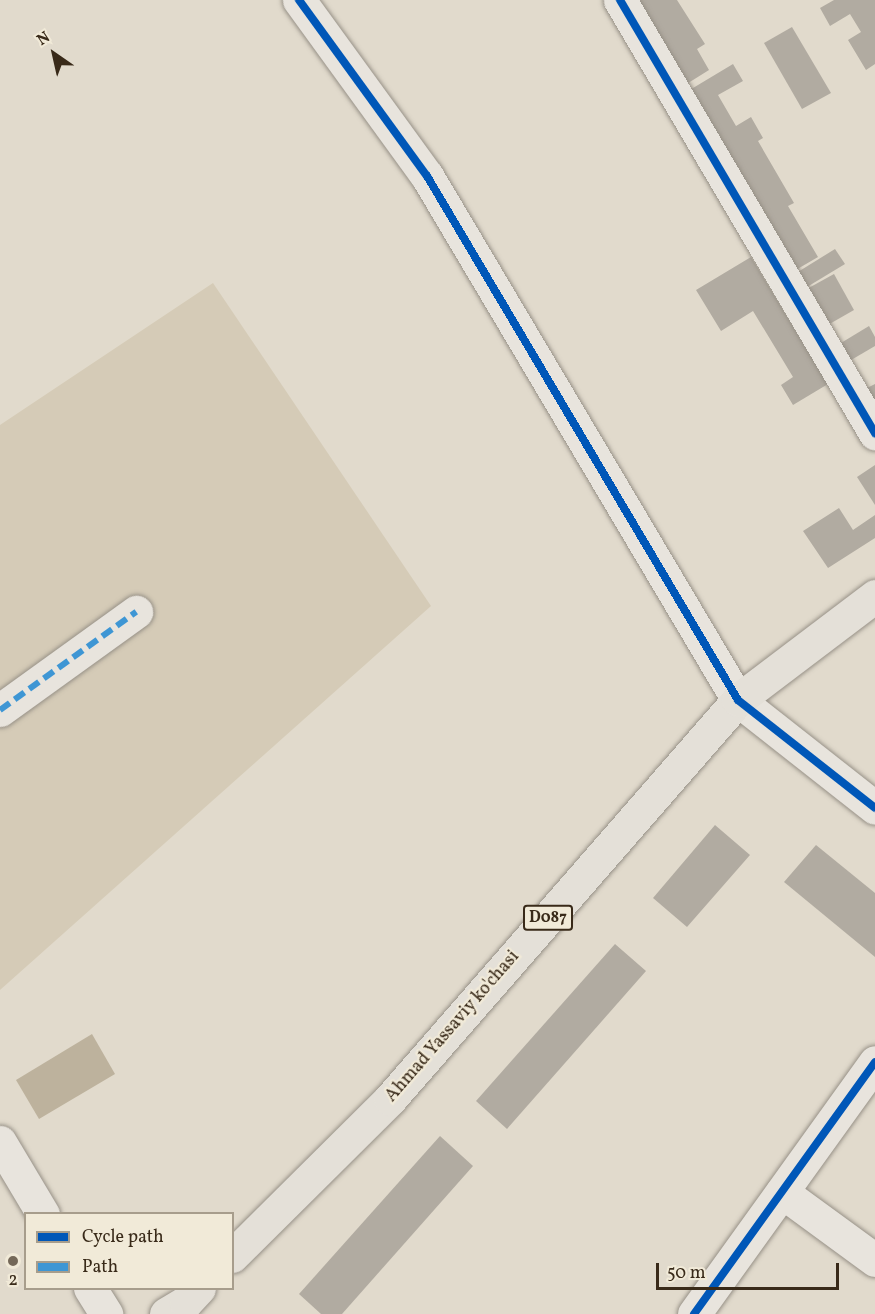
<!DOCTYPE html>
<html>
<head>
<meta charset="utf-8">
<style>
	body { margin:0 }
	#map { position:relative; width:875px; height:1314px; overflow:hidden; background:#e1dacc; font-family:Vollkorn,serif }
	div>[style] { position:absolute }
	.green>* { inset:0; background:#d5cbb7 }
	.water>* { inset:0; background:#bdb29d }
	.building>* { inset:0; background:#b1aba1 }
	.roads { filter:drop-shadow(0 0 2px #979187) drop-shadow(0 0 2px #979187) }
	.minor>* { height:33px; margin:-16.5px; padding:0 16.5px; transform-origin:16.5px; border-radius:16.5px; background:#e8e4dd }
	.major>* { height:33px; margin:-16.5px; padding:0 16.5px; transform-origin:16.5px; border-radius:16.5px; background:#e4e0d8 }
	.quiet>* { height:6px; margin-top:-3px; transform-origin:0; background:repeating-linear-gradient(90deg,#3e96d4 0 12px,transparent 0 18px) }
	.cycleway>* { height:8px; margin:-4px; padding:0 4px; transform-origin:4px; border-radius:4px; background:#0057b8 }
	.dots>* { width:16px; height:16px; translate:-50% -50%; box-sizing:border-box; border:3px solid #f1ead8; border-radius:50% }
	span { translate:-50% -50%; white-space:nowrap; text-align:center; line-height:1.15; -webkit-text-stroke:4.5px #f1ead8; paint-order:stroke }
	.shield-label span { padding:2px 4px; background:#f1ead8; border:2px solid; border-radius:4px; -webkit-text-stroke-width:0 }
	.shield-label { font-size:16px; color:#392a19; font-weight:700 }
	.street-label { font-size:18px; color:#392a19 }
	.poi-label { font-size:18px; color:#392a19 }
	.legend { position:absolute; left:24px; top:1212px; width:210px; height:78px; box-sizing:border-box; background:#f1ead8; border:2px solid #a79d8c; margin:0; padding:8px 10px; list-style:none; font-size:18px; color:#392a19 }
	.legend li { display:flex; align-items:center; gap:12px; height:30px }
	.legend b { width:30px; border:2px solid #a79d8c }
	.north { position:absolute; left:24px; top:24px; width:60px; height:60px; -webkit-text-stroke:4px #f1ead8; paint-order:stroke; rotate:326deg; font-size:16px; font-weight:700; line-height:24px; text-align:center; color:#392a19 }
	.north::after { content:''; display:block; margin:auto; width:21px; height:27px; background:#392a19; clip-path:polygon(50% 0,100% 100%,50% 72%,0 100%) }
	.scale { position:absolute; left:656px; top:1263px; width:183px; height:27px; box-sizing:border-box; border:3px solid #392a19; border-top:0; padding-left:8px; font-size:18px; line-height:21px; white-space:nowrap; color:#392a19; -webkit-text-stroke:4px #f1ead8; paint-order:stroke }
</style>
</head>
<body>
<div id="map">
	<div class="green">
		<div style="clip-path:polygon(213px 283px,431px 606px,0 990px,0 425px)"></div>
	</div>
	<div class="water">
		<div style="clip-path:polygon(92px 1034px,115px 1074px,39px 1119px,16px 1080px)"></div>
	</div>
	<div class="building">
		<div style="clip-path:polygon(632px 0,677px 0,705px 44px,697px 49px,709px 70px,685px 85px)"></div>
		<div style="clip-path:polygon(834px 0,875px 0,875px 64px,866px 70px,848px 40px,861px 32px,850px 14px,830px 26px,820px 8px)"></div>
		<div style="clip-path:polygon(792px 27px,831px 93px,802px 109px,764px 43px)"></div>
		<div style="clip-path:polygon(733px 64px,743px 81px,718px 95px,736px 126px,751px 117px,763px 138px,758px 141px,794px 203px,788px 206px,818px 257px,794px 271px,688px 91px)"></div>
		<div style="clip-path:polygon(835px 249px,845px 264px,802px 290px,793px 275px)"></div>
		<div style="clip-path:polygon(751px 257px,828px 384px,793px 405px,781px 385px,793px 377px,753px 311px,721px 331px,696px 290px)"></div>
		<div style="clip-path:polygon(834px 274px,854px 310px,826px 326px,805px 290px)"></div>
		<div style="clip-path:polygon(869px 326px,875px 337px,875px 346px,846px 363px,836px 346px)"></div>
		<div style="clip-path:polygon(875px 384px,875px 409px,865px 389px)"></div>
		<div style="clip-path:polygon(875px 465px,875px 505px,857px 477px)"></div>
		<div style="clip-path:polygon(839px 508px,853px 530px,875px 515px,875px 538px,828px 568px,803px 531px)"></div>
		<div style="clip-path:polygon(715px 825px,750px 855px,687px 927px,653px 898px)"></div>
		<div style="clip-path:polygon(816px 845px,875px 893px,875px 957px,784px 882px)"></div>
		<div style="clip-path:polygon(615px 944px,646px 971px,507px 1129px,476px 1101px)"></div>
		<div style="clip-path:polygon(440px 1136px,473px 1166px,342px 1314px,321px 1314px,299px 1294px)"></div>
	</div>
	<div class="roads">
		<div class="minor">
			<div style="left:299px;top:0;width:218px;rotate:54deg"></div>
			<div style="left:427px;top:176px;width:609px;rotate:59.31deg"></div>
			<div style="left:738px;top:700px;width:174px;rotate:38.2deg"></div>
			<div style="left:620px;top:0;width:503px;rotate:59.51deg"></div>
			<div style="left:0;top:710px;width:168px;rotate:-35.8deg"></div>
			<div style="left:0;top:1142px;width:84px;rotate:59.2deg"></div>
			<div style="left:782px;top:1192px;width:115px;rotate:36.2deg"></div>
			<div style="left:90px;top:1288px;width:31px;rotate:58deg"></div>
			<div style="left:694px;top:1314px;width:310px;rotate:-54.3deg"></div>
		</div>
		<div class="major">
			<div style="left:232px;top:1256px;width:223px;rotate:-44.8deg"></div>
			<div style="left:390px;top:1099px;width:529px;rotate:-48.91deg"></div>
			<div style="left:738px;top:700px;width:172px;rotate:-37.2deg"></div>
			<div style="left:166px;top:1314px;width:23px;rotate:-31deg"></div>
			<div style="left:186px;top:1302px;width:19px;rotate:-47deg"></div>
		</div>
	</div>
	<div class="quiet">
		<div style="left:0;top:710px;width:168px;rotate:-35.8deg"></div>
	</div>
	<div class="cycleway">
		<div style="left:299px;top:0;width:218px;rotate:54deg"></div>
		<div style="left:427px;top:176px;width:609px;rotate:59.31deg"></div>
		<div style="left:738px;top:700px;width:174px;rotate:38.2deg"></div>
		<div style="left:620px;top:0;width:503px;rotate:59.51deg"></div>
		<div style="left:694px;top:1314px;width:310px;rotate:-54.3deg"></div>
	</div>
	<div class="dots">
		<div style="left:13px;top:1261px;background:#746858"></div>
	</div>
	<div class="shield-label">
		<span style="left:548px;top:918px">D087</span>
	</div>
	<div class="street-label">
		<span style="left:453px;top:1027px;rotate:-49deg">Ahmad Yassaviy ko'chasi</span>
	</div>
	<div class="poi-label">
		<span style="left:13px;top:1281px">2</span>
	</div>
	<ul class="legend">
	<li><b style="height:8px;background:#0057b8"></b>Cycle path</li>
	<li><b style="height:8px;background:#3e96d4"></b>Path</li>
	</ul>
	<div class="north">N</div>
	<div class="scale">50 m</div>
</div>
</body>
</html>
